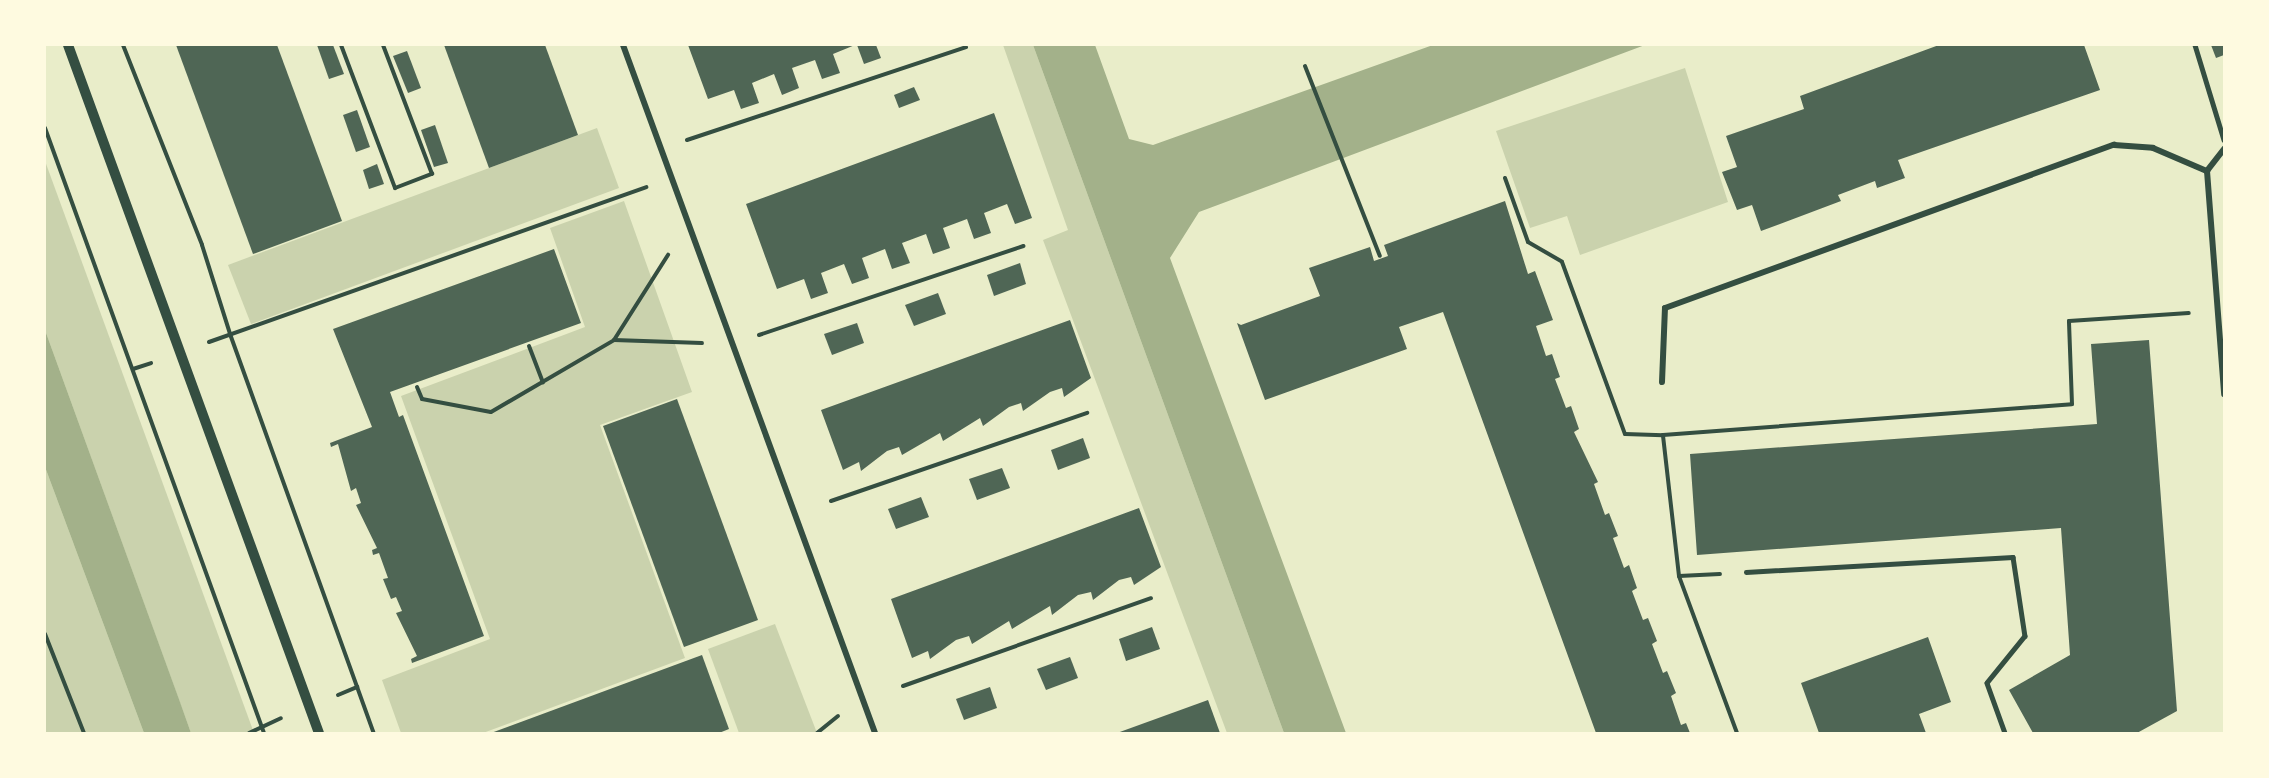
<!DOCTYPE html>
<html>
<head>
<meta charset="utf-8">
<style>
	body { margin:0 }
	#map { position:relative; width:2269px; height:778px; overflow:hidden; background:#e9edc9; font-family:Quicksand,sans-serif }
	div>[style] { position:absolute }
	.green>* { inset:0; background:#cad2ad }
	.water>* { inset:0; background:#a3b18a }
	.building>* { inset:0; background:#4f6655 }
	.path>* { height:4px; margin:-2px; padding:0 2px; transform-origin:2px; border-radius:2px; background:#344e41 }
	.service>* { height:4.5px; margin:-2.25px; padding:0 2.25px; transform-origin:2.25px; border-radius:2.25px; background:#344e41 }
	.minor>* { height:6px; margin:-3px; padding:0 3px; transform-origin:3px; border-radius:3px; background:#344e41 }
	.tertiary>* { height:10px; margin:-5px; padding:0 5px; transform-origin:5px; border-radius:5px; background:#344e41 }
	span { translate:-50% -50%; white-space:nowrap; text-align:center; line-height:1.15; -webkit-text-stroke:4.5px #fefae0; paint-order:stroke }
	.frame { position:absolute; inset:0; border:46px solid #fefae0; pointer-events:none }
</style>
</head>
<body>
<div id="map">
	<div class="green">
		<div style="clip-path:polygon(1003px 45px,1033px 45px,1284px 733px,1227px 733px,1043px 240px,1068px 230px)"></div>
		<div style="clip-path:polygon(1685px 68px,1728px 202px,1580px 255px,1567px 216px,1530px 228px,1496px 131px)"></div>
		<div style="clip-path:polygon(597px 128px,619px 188px,251px 324px,228px 265px)"></div>
		<div style="clip-path:polygon(45px 161px,254px 733px,191px 733px,45px 330px)"></div>
		<div style="clip-path:polygon(624px 201px,692px 392px,600px 425px,685px 658px,483px 733px,401px 733px,382px 680px,490px 639px,401px 396px,585px 327px,550px 228px)"></div>
		<div style="clip-path:polygon(45px 467px,144px 733px,45px 733px)"></div>
		<div style="clip-path:polygon(775px 624px,817px 733px,739px 733px,708px 649px)"></div>
	</div>
	<div class="water">
		<div style="clip-path:polygon(1033px 45px,1095px 45px,1129px 139px,1153px 145px,1433px 45px,1645px 45px,1199px 212px,1170px 258px,1346px 733px,1284px 733px)"></div>
		<div style="clip-path:polygon(45px 330px,180px 702px,191px 733px,144px 733px,45px 467px)"></div>
	</div>
	<div class="building">
		<div style="clip-path:polygon(176px 45px,277px 45px,342px 221px,253px 254px)"></div>
		<div style="clip-path:polygon(317px 45px,333px 45px,344px 74px,329px 79px)"></div>
		<div style="clip-path:polygon(444px 45px,545px 45px,578px 135px,489px 168px)"></div>
		<div style="clip-path:polygon(688px 45px,855px 45px,833px 54px,840px 73px,822px 79px,815px 60px,792px 68px,799px 88px,782px 95px,774px 74px,752px 83px,759px 103px,741px 109px,734px 90px,708px 99px)"></div>
		<div style="clip-path:polygon(857px 45px,876px 45px,881px 58px,864px 64px)"></div>
		<div style="clip-path:polygon(1939px 45px,2084px 45px,2100px 90px,1898px 160px,1905px 178px,1877px 188px,1875px 181px,1838px 195px,1841px 201px,1761px 231px,1752px 205px,1737px 210px,1722px 172px,1737px 167px,1726px 136px,1804px 109px,1800px 96px)"></div>
		<div style="clip-path:polygon(2211px 45px,2224px 45px,2224px 55px,2216px 58px)"></div>
		<div style="clip-path:polygon(407px 51px,421px 88px,408px 93px,393px 56px)"></div>
		<div style="clip-path:polygon(914px 87px,920px 100px,899px 108px,894px 95px)"></div>
		<div style="clip-path:polygon(357px 110px,370px 147px,356px 152px,343px 115px)"></div>
		<div style="clip-path:polygon(994px 113px,1032px 218px,1015px 224px,1007px 204px,984px 213px,991px 233px,974px 239px,967px 219px,943px 228px,950px 248px,933px 254px,926px 234px,902px 243px,910px 263px,892px 269px,885px 249px,862px 258px,869px 278px,852px 284px,844px 264px,821px 273px,828px 293px,811px 299px,804px 279px,777px 289px,746px 204px)"></div>
		<div style="clip-path:polygon(435px 125px,448px 163px,434px 167px,421px 130px)"></div>
		<div style="clip-path:polygon(377px 164px,384px 184px,369px 189px,363px 170px)"></div>
		<div style="clip-path:polygon(1505px 201px,1528px 274px,1535px 271px,1553px 320px,1536px 326px,1546px 356px,1552px 354px,1560px 377px,1555px 379px,1566px 408px,1571px 406px,1579px 429px,1574px 432px,1598px 482px,1594px 484px,1605px 515px,1609px 513px,1618px 536px,1613px 538px,1624px 568px,1629px 565px,1637px 588px,1632px 591px,1643px 620px,1648px 618px,1657px 641px,1652px 644px,1663px 673px,1667px 671px,1676px 693px,1671px 696px,1681px 725px,1686px 723px,1690px 733px,1596px 733px,1443px 312px,1399px 327px,1407px 349px,1265px 400px,1237px 323px,1241px 325px,1320px 296px,1309px 268px,1370px 247px,1374px 261px,1388px 256px,1384px 245px)"></div>
		<div style="clip-path:polygon(554px 249px,581px 323px,390px 392px,399px 417px,403px 415px,484px 636px,412px 663px,411px 659px,417px 656px,396px 613px,402px 611px,396px 597px,391px 599px,383px 579px,388px 578px,379px 553px,373px 555px,372px 550px,377px 548px,356px 505px,361px 503px,356px 488px,351px 491px,338px 444px,331px 447px,330px 443px,372px 427px,333px 329px)"></div>
		<div style="clip-path:polygon(1020px 263px,1026px 284px,994px 296px,987px 275px)"></div>
		<div style="clip-path:polygon(938px 293px,946px 314px,914px 326px,905px 305px)"></div>
		<div style="clip-path:polygon(1070px 320px,1091px 378px,1064px 397px,1062px 388px,1050px 392px,1023px 411px,1021px 403px,1009px 407px,983px 426px,980px 418px,943px 441px,940px 433px,902px 455px,899px 447px,887px 451px,861px 471px,859px 462px,843px 470px,821px 410px)"></div>
		<div style="clip-path:polygon(857px 323px,864px 343px,832px 355px,824px 334px)"></div>
		<div style="clip-path:polygon(2149px 340px,2177px 711px,2137px 733px,2033px 733px,2009px 690px,2070px 655px,2061px 528px,1697px 555px,1690px 454px,2097px 424px,2091px 344px)"></div>
		<div style="clip-path:polygon(677px 399px,758px 620px,684px 647px,603px 426px)"></div>
		<div style="clip-path:polygon(1083px 438px,1090px 458px,1058px 470px,1051px 450px)"></div>
		<div style="clip-path:polygon(1002px 468px,1010px 488px,977px 500px,969px 479px)"></div>
		<div style="clip-path:polygon(921px 497px,929px 517px,896px 529px,888px 509px)"></div>
		<div style="clip-path:polygon(1139px 508px,1161px 567px,1134px 585px,1131px 577px,1119px 580px,1093px 600px,1091px 592px,1078px 595px,1052px 615px,1050px 606px,1012px 629px,1009px 621px,972px 644px,969px 636px,956px 640px,930px 659px,928px 651px,912px 658px,891px 599px)"></div>
		<div style="clip-path:polygon(1152px 627px,1160px 649px,1126px 661px,1119px 639px)"></div>
		<div style="clip-path:polygon(1928px 637px,1951px 702px,1919px 714px,1926px 733px,1819px 733px,1801px 683px)"></div>
		<div style="clip-path:polygon(702px 655px,729px 729px,719px 733px,491px 733px)"></div>
		<div style="clip-path:polygon(1070px 657px,1078px 678px,1046px 690px,1037px 669px)"></div>
		<div style="clip-path:polygon(990px 687px,997px 708px,964px 720px,956px 699px)"></div>
		<div style="clip-path:polygon(1208px 700px,1220px 733px,1117px 733px)"></div>
	</div>
	<div class="path">
		<div style="left:123px;top:45px;width:215px;rotate:68.4deg"></div>
		<div style="left:202px;top:245px;width:93px;rotate:72.5deg"></div>
		<div style="left:230px;top:334px;width:424px;rotate:70.2deg"></div>
		<div style="left:341px;top:45px;width:153px;rotate:69.3deg"></div>
		<div style="left:395px;top:188px;width:40px;rotate:-21deg"></div>
		<div style="left:432px;top:174px;width:138px;rotate:-110.8deg"></div>
		<div style="left:1305px;top:66px;width:204px;rotate:68.5deg"></div>
		<div style="left:45px;top:128px;width:643px;rotate:70.1deg"></div>
		<div style="left:687px;top:140px;width:294px;rotate:-18.4deg"></div>
		<div style="left:1505px;top:178px;width:68px;rotate:70.2deg"></div>
		<div style="left:1528px;top:242px;width:39px;rotate:30deg"></div>
		<div style="left:1562px;top:262px;width:183px;rotate:69.9deg"></div>
		<div style="left:1625px;top:434px;width:38px;rotate:2deg"></div>
		<div style="left:759px;top:335px;width:279px;rotate:-18.6deg"></div>
		<div style="left:614px;top:340px;width:88px;rotate:2deg"></div>
		<div style="left:209px;top:342px;width:464px;rotate:-19.5deg"></div>
		<div style="left:529px;top:346px;width:39px;rotate:69deg"></div>
		<div style="left:133px;top:369px;width:19px;rotate:-18deg"></div>
		<div style="left:417px;top:387px;width:13px;rotate:67deg"></div>
		<div style="left:422px;top:399px;width:70px;rotate:10.7deg"></div>
		<div style="left:491px;top:412px;width:143px;rotate:-30.3deg"></div>
		<div style="left:614px;top:340px;width:101px;rotate:-57.6deg"></div>
		<div style="left:831px;top:501px;width:271px;rotate:-19deg"></div>
		<div style="left:1679px;top:576px;width:41px;rotate:-2.8deg"></div>
		<div style="left:45px;top:634px;width:106px;rotate:68.5deg"></div>
		<div style="left:903px;top:686px;width:263px;rotate:-19.5deg"></div>
		<div style="left:338px;top:695px;width:21px;rotate:-23deg"></div>
		<div style="left:249px;top:733px;width:35px;rotate:-25deg"></div>
		<div style="left:817px;top:733px;width:27px;rotate:-39deg"></div>
		<div style="left:1737px;top:733px;width:167px;rotate:-110.3deg"></div>
		<div style="left:1679px;top:576px;width:142px;rotate:-96.5deg"></div>
		<div style="left:1663px;top:435px;width:410px;rotate:-4.3deg"></div>
		<div style="left:2072px;top:404px;width:83px;rotate:-92.1deg"></div>
		<div style="left:2069px;top:321px;width:120px;rotate:-3.8deg"></div>
	</div>
	<div class="service">
		<div style="left:2195px;top:45px;width:99px;rotate:73deg"></div>
		<div style="left:1746px;top:572px;width:267px;rotate:-3.2deg"></div>
		<div style="left:2013px;top:557px;width:80px;rotate:81.4deg"></div>
		<div style="left:2025px;top:636px;width:60px;rotate:129deg"></div>
		<div style="left:1987px;top:683px;width:53px;rotate:70.2deg"></div>
	</div>
	<div class="minor">
		<div style="left:623px;top:45px;width:733px;rotate:69.88deg"></div>
		<div style="left:2224px;top:149px;width:28px;rotate:128deg"></div>
		<div style="left:2207px;top:171px;width:224px;rotate:85.6deg"></div>
		<div style="left:1662px;top:382px;width:74px;rotate:-87.7deg"></div>
		<div style="left:1665px;top:308px;width:478px;rotate:-20deg"></div>
		<div style="left:2114px;top:145px;width:39px;rotate:4deg"></div>
		<div style="left:2153px;top:148px;width:59px;rotate:23.1deg"></div>
	</div>
	<div class="tertiary">
		<div style="left:68px;top:45px;width:732px;rotate:69.96deg"></div>
	</div>
	<div class="frame"></div>
</div>
</body>
</html>
